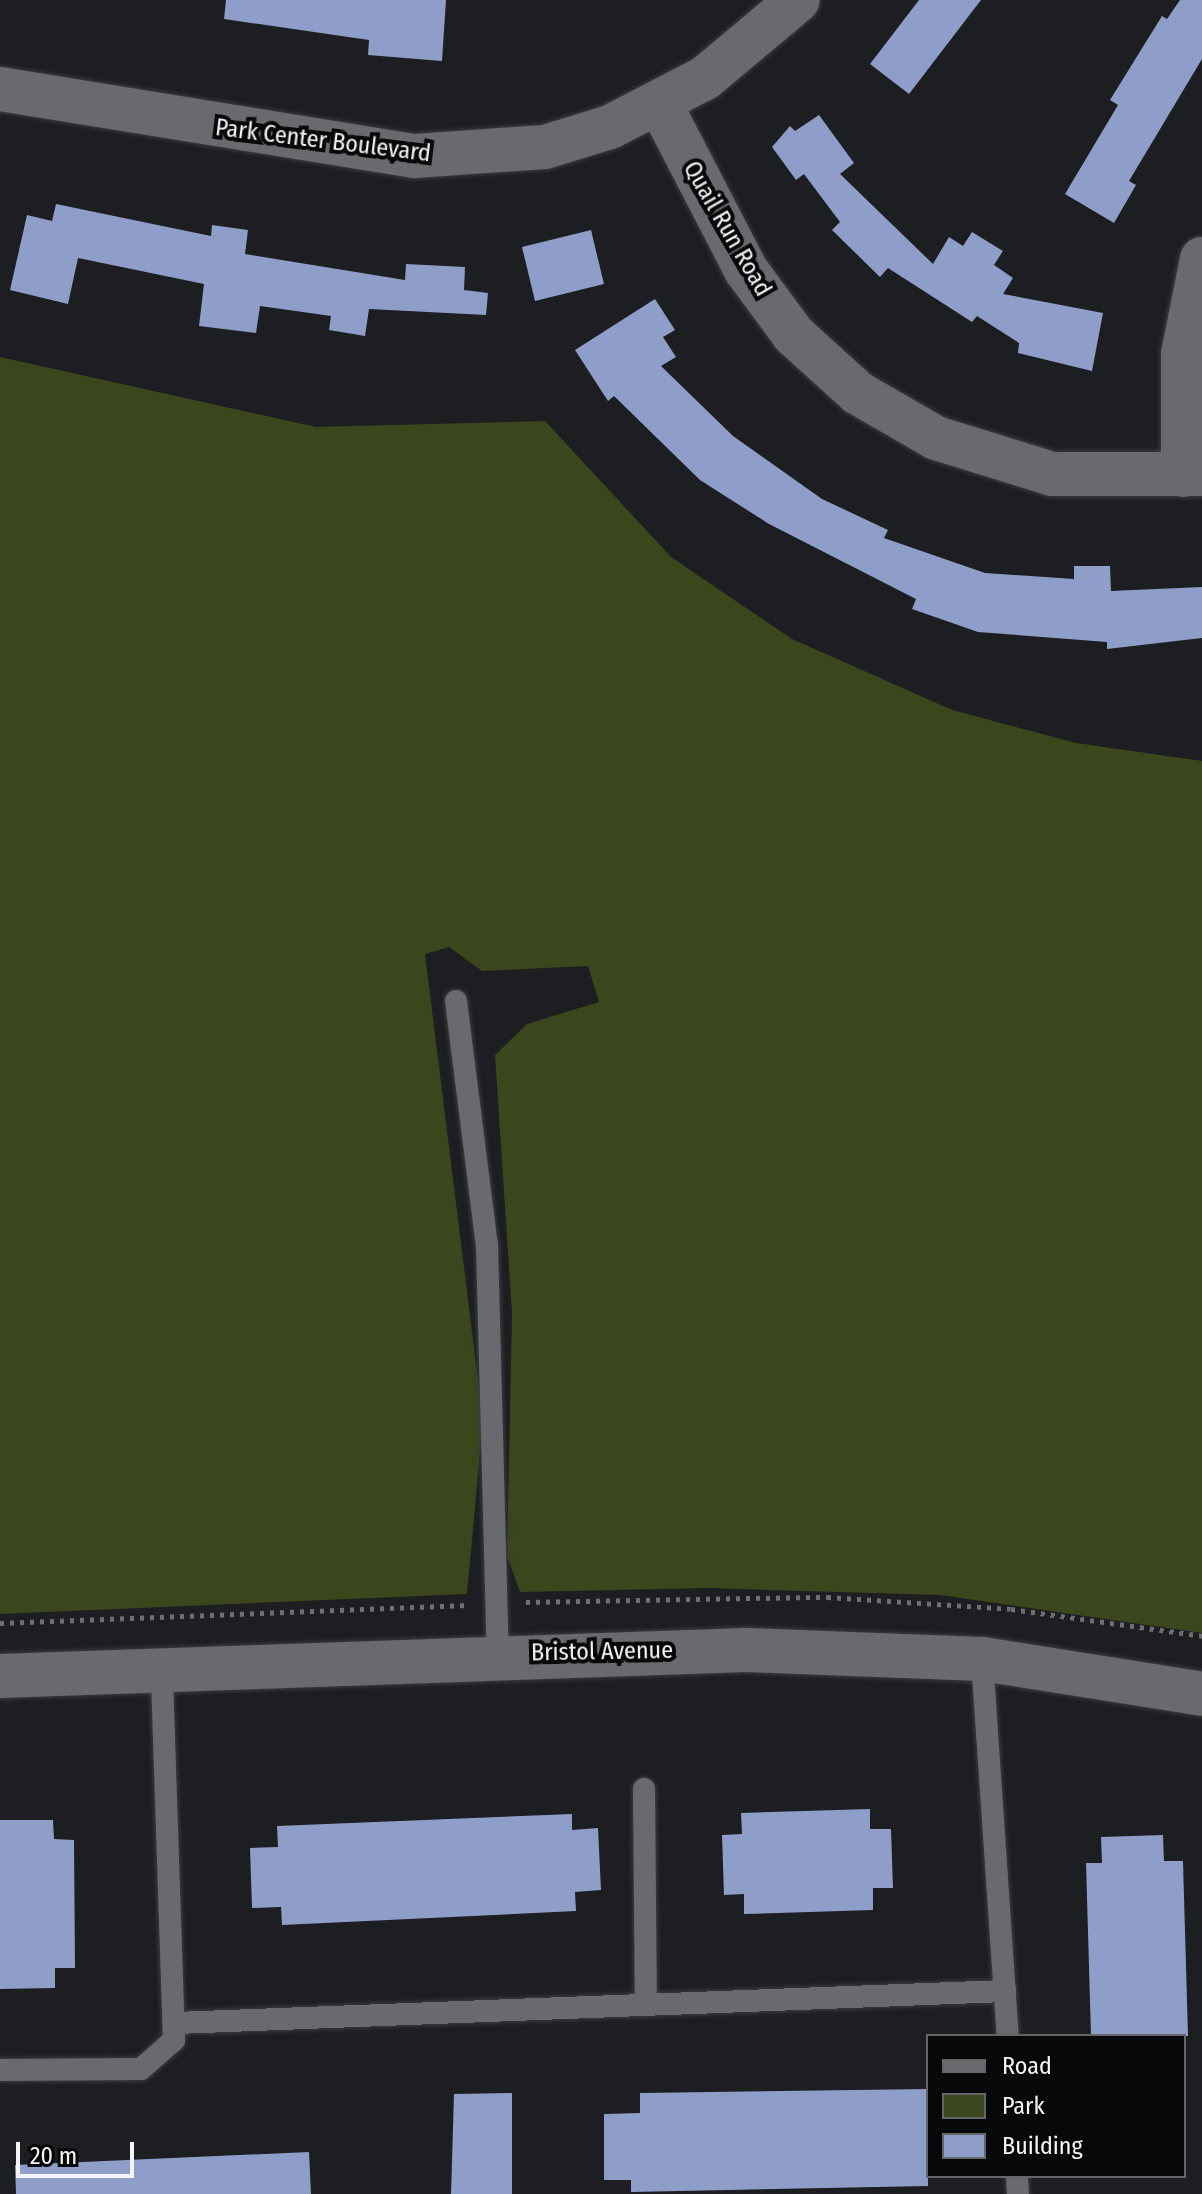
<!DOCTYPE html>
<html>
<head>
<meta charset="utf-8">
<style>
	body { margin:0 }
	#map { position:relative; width:1202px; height:2194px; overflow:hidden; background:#1c1e21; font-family:"Fira Sans Condensed",sans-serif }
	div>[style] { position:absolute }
	.green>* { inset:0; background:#3b461d }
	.building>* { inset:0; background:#8f9dc9 }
	.path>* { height:5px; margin-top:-2.5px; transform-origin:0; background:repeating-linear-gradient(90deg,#6d6f71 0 4px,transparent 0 10px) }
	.roads { filter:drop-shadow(0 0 2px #3b3c3f) drop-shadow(0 0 2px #3b3c3f) }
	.service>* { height:22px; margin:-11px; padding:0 11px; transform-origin:11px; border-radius:11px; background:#686a6e }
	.minor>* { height:44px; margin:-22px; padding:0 22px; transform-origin:22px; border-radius:22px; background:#686a6e }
	.tertiary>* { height:44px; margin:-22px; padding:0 22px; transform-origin:22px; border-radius:22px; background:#686a6e }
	span { translate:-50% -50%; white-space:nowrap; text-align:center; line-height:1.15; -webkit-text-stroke:8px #070809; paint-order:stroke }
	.street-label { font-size:24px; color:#f3f4f6 }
	.legend { position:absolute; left:926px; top:2034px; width:260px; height:144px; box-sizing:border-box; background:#070809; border:2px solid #656668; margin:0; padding:10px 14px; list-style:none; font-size:24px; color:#f3f4f6 }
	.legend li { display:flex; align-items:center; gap:16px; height:40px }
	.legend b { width:40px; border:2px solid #656668 }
	.scale { position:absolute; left:16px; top:2142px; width:118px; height:36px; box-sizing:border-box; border:4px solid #f3f4f6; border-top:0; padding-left:10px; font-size:24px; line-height:28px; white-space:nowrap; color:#f3f4f6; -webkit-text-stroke:6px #070809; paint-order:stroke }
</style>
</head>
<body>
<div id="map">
	<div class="green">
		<div style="clip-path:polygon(0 357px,316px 427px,545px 421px,671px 557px,792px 639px,952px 710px,1076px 743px,1202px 761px,1202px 1633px,940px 1595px,708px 1588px,520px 1592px,507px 1556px,512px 1313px,495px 1055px,527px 1024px,599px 1002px,588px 966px,482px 971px,449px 947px,425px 954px,483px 1420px,467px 1594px,0 1614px)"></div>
	</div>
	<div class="building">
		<div style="clip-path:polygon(226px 0,446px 0,442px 61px,368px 55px,369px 40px,224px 19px)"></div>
		<div style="clip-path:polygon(919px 0,981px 0,909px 94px,870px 64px)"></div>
		<div style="clip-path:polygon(1180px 0,1202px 0,1202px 59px,1129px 181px,1136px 185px,1114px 223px,1065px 194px,1118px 105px,1110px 100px,1162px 16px,1167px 19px)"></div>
		<div style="clip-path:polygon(819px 115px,854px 163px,840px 174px,933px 264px,949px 237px,963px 246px,972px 232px,1003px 251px,994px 265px,1013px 278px,1003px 294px,1103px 313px,1092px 371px,1018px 353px,1019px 343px,977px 316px,972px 322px,888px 268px,880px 277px,832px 230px,840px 222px,804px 174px,796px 180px,772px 147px,790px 126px,795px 131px)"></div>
		<div style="clip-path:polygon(56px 204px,211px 236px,212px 225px,248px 230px,245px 254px,405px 280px,406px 264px,465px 267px,464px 290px,488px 293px,486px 315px,369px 309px,365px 336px,329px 330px,331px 316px,260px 306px,256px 333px,199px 326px,204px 284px,78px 258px,68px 304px,10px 290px,27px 215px,52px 221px)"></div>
		<div style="clip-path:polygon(591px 230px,604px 284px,535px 301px,522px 247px)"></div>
		<div style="clip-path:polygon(655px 299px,675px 330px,663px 337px,676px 357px,661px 366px,733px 436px,822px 499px,888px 530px,884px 538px,985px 573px,1074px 579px,1074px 566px,1110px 566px,1111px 591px,1202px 587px,1202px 638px,1107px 649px,1107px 642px,978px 632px,912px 609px,916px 599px,769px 524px,700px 480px,614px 396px,608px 401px,575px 350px)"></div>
		<div style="clip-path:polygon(870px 1809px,870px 1829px,891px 1829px,893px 1888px,873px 1888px,873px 1910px,744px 1914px,744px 1894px,724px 1895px,722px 1835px,742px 1834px,741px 1813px)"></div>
		<div style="clip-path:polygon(572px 1814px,572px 1830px,598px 1828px,601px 1890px,575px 1892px,576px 1911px,282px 1925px,281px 1907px,252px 1908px,250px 1848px,278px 1847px,277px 1826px)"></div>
		<div style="clip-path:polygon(0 1820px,53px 1820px,54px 1839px,74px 1840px,75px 1968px,55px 1968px,55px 1988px,0 1989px)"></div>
		<div style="clip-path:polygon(1163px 1835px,1164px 1861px,1183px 1861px,1188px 2036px,1091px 2036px,1086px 1863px,1102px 1863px,1101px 1837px)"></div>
		<div style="clip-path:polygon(928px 2089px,928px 2186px,631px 2192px,631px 2180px,604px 2180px,604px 2114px,640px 2113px,640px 2093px)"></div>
		<div style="clip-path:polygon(512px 2093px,512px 2194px,451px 2194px,454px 2094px)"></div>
		<div style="clip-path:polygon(309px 2152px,311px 2194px,16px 2194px,15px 2165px)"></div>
	</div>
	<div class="path">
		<div style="left:526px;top:1602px;width:301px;rotate:-1deg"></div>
		<div style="left:827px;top:1597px;width:184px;rotate:3.7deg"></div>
		<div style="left:1011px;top:1609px;width:193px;rotate:8deg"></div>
		<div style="left:0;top:1623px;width:468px;rotate:-2.2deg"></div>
	</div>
	<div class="roads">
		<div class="service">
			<div style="left:456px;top:1001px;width:246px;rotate:82.8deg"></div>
			<div style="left:487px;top:1245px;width:408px;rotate:88.5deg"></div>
			<div style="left:982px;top:1659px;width:378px;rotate:86.1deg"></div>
			<div style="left:644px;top:1789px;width:216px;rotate:89.5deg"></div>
			<div style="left:176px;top:2023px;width:830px;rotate:-2.21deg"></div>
			<div style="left:0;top:2070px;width:141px;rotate:-0.4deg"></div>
			<div style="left:141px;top:2069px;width:44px;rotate:-41.3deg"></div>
			<div style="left:174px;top:2040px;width:371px;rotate:-91.9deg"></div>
			<div style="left:1017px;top:2176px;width:18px;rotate:87deg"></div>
		</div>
		<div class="minor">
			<div style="left:0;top:89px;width:420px;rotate:9.2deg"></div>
			<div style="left:415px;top:156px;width:130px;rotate:-4deg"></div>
			<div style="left:545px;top:147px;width:68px;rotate:-17.1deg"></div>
			<div style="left:610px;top:127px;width:107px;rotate:-27.3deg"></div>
			<div style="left:705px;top:78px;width:121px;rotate:-40deg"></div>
			<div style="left:660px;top:104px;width:187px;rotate:62.6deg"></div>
			<div style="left:746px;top:270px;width:81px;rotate:53.6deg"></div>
			<div style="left:794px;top:335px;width:86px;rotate:42.2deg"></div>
			<div style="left:858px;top:393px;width:90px;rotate:30deg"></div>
			<div style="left:936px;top:438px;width:121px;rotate:17.2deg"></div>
			<div style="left:1052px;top:474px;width:150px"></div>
			<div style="left:1183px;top:475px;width:121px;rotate:-90deg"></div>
			<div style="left:1183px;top:354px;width:97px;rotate:-78.7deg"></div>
		</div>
		<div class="tertiary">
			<div style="left:0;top:1676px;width:747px;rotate:-1.99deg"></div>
			<div style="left:747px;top:1650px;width:235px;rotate:2.2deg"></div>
			<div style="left:982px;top:1659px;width:223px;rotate:9deg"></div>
		</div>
	</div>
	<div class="street-label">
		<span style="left:323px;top:141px;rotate:7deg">Park Center Boulevard</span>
		<span style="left:727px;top:229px;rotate:60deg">Quail Run Road</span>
		<span style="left:602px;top:1652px;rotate:-1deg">Bristol Avenue</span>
	</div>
	<ul class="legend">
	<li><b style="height:10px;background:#686a6e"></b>Road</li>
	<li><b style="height:22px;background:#3b461d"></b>Park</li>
	<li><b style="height:22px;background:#8f9dc9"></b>Building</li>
	</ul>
	<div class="scale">20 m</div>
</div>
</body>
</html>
